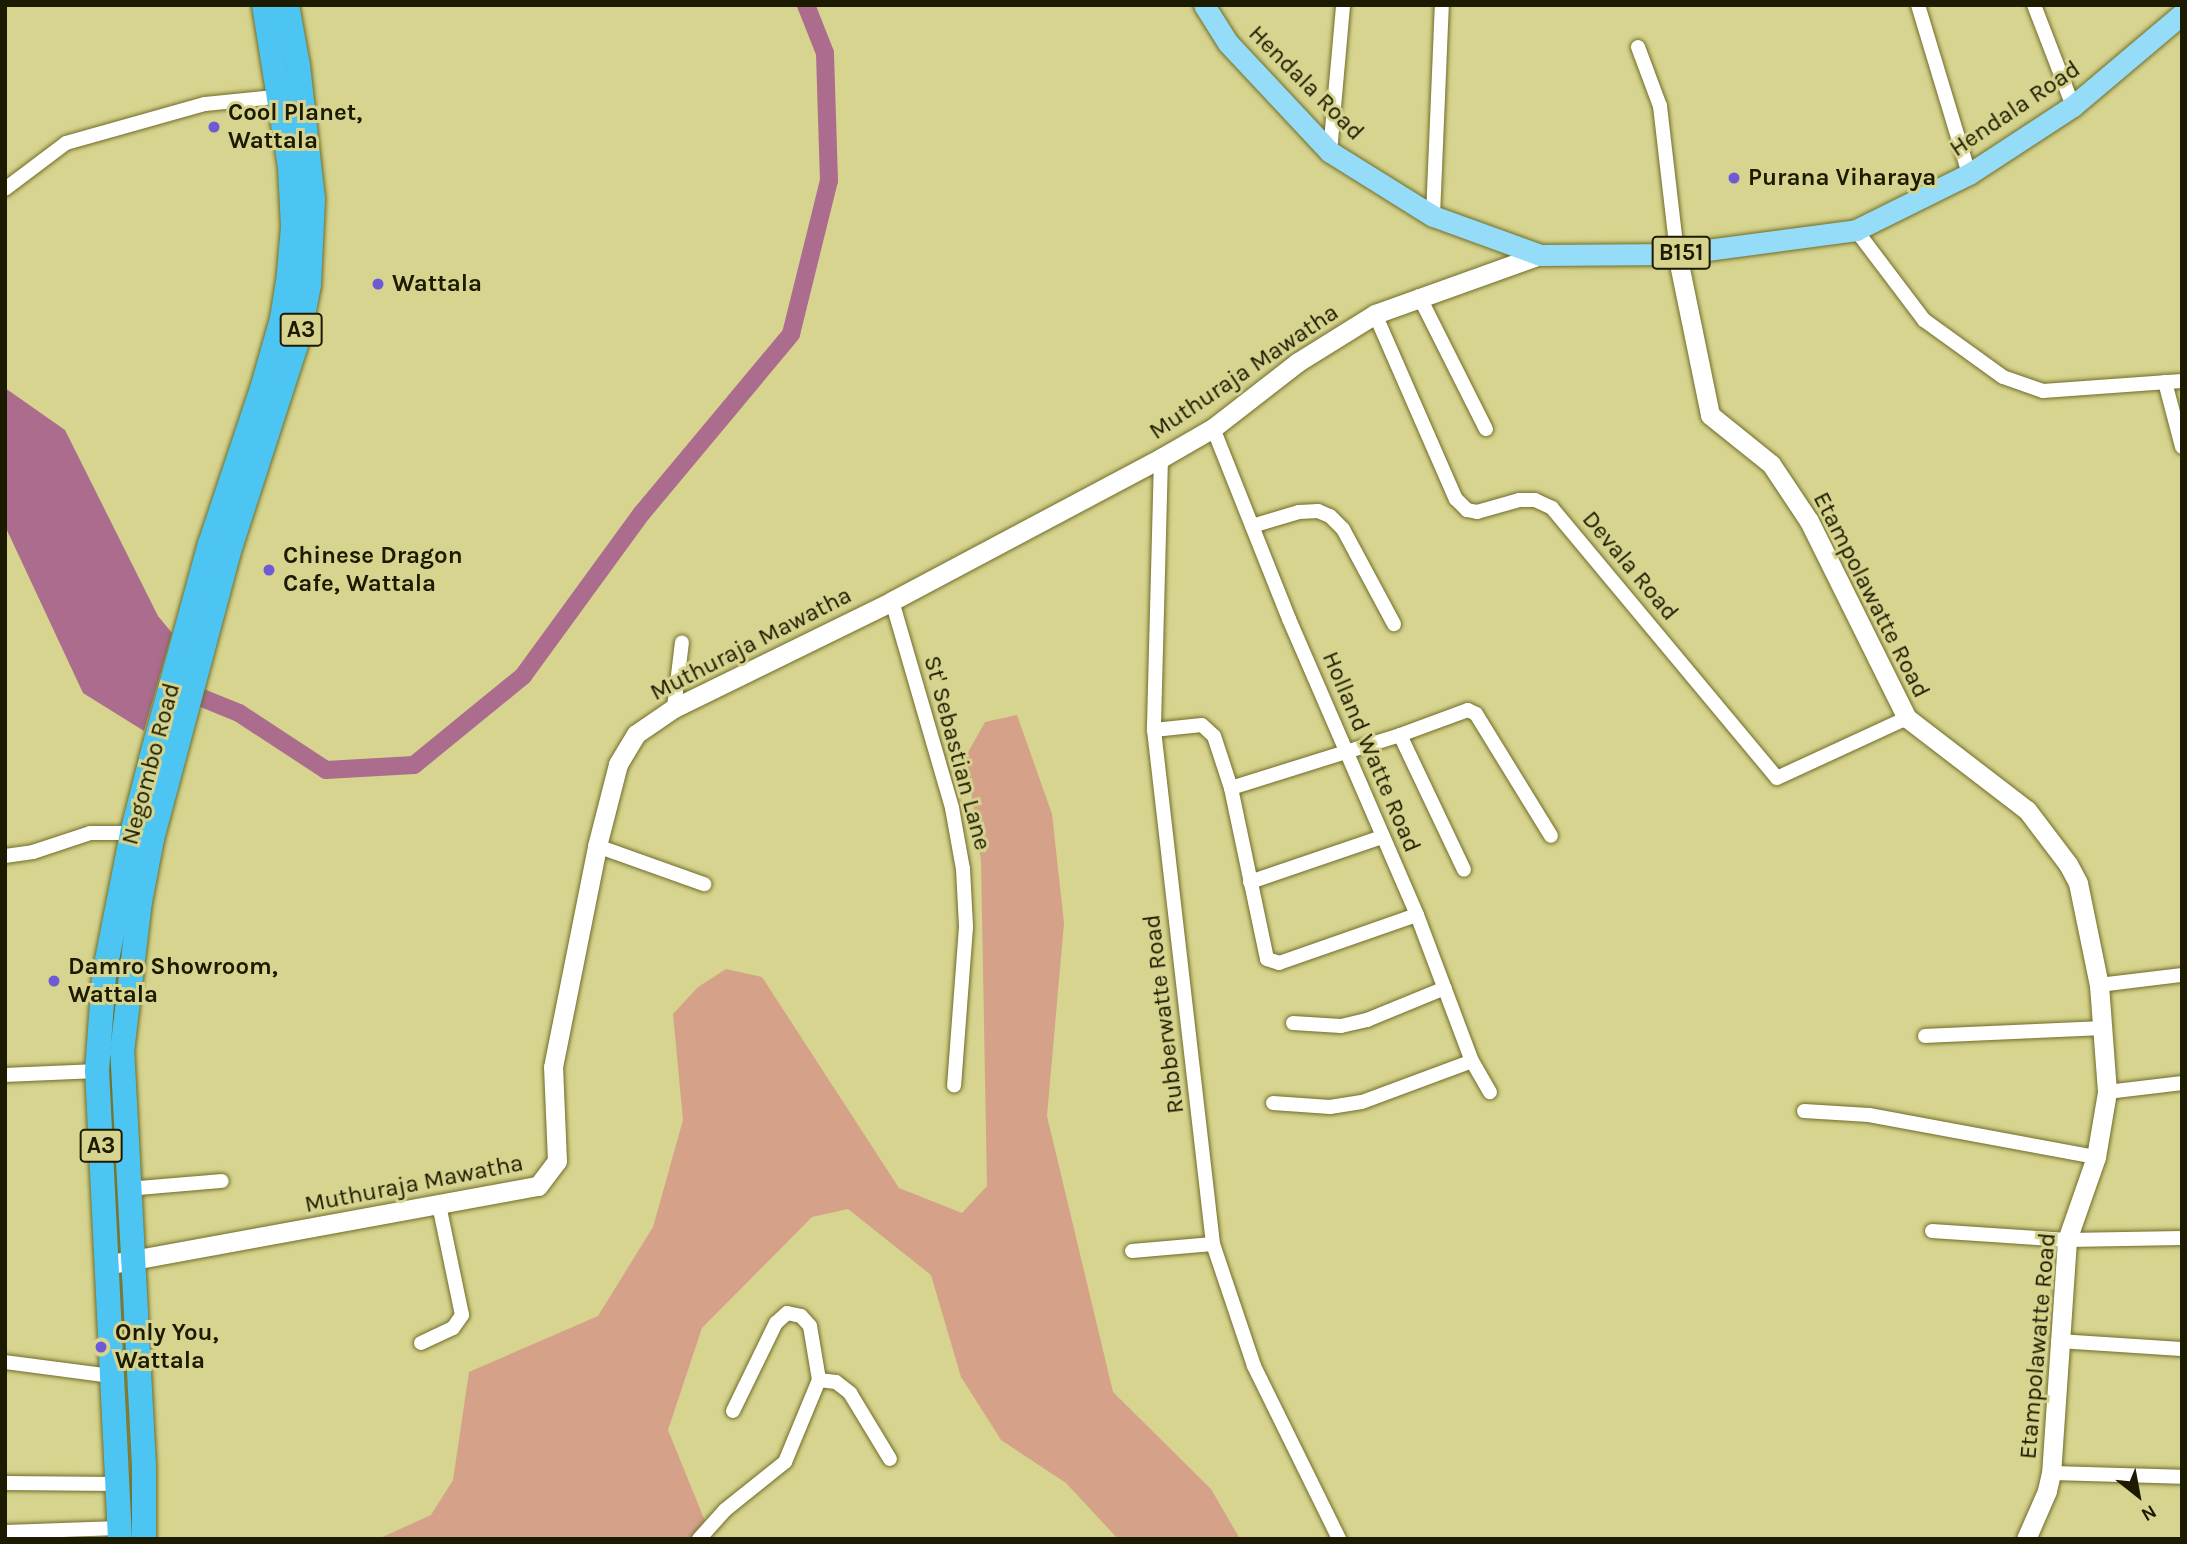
<!DOCTYPE html>
<html>
<head>
<meta charset="utf-8">
<style>
	body { margin:0 }
	#map { position:relative; width:2187px; height:1544px; overflow:hidden; background:#d6d48e; font-family:Karla,sans-serif }
	div>[style] { position:absolute }
	.green>* { inset:0; background:#d5a289 }
	.water>* { inset:0; background:#ab6c8e }
	.canal>* { height:18px; margin:-9px; padding:0 9px; transform-origin:9px; border-radius:9px; background:#ab6c8e }
	.roads { filter:drop-shadow(0 0 2px #706d28) drop-shadow(0 0 2px #706d28) }
	.street>* { height:14px; margin:-7px; padding:0 7px; transform-origin:7px; border-radius:7px; background:#fff }
	.secondary>* { height:19px; margin:-9.5px; padding:0 9.5px; transform-origin:9.5px; border-radius:9.5px; background:#fff }
	.primary>* { height:21px; margin:-10.5px; padding:0 10.5px; transform-origin:10.5px; border-radius:10.5px; background:#94dcf8 }
	.highway>* { height:24px; margin:-12px; padding:0 12px; transform-origin:12px; border-radius:12px; background:#4dc5f3 }
	.dots>* { width:19px; height:19px; translate:-50% -50%; box-sizing:border-box; border:4px solid #d6d48e; border-radius:50% }
	span { translate:-50% -50%; white-space:nowrap; text-align:center; line-height:1.15; -webkit-text-stroke:6px #d6d48e; paint-order:stroke }
	.shield-label span { padding:2px 5px; background:#d6d48e; border:2px solid; border-radius:5px; -webkit-text-stroke-width:0 }
	.shield-label { font-size:23px; color:#1c1a00; font-weight:700 }
	.street-label { font-size:24px; color:#1c1a00 }
	.poi-label { font-size:24px; color:#1c1a00; font-weight:700 }
	.left { translate:0 -50%; text-align:left }
	.frame { position:absolute; inset:0; border:7px solid #1c1a00; pointer-events:none }
	.north { position:absolute; left:2103px; top:1460px; width:70px; height:70px; -webkit-text-stroke:5px #d6d48e; paint-order:stroke; rotate:149deg; font-size:19px; font-weight:700; line-height:28px; text-align:center; color:#1c1a00 }
	.north::after { content:''; display:block; margin:auto; width:24px; height:32px; background:#1c1a00; clip-path:polygon(50% 0,100% 100%,50% 72%,0 100%) }
</style>
</head>
<body>
<div id="map">
	<div class="green">
		<div style="clip-path:polygon(1017px 715px,1052px 814px,1064px 923px,1047px 1116px,1113px 1392px,1211px 1489px,1240px 1539px,1118px 1539px,1066px 1483px,1001px 1440px,961px 1377px,931px 1275px,848px 1209px,812px 1217px,702px 1328px,668px 1430px,709px 1531px,705px 1539px,378px 1539px,431px 1515px,453px 1480px,469px 1372px,598px 1316px,653px 1227px,683px 1120px,673px 1014px,698px 987px,726px 969px,762px 977px,899px 1188px,962px 1213px,987px 1186px,981px 861px,966px 756px,985px 722px)"></div>
	</div>
	<div class="water">
		<div style="clip-path:polygon(5px 388px,65px 430px,158px 616px,172px 633px,144px 731px,83px 693px,5px 526px)"></div>
	</div>
	<div class="canal">
		<div style="left:180px;top:689px;width:64px;rotate:22.1deg"></div>
		<div style="left:239px;top:713px;width:104px;rotate:33.2deg"></div>
		<div style="left:326px;top:770px;width:88px;rotate:-3.3deg"></div>
		<div style="left:414px;top:765px;width:141px;rotate:-39.2deg"></div>
		<div style="left:523px;top:676px;width:202px;rotate:-53.9deg"></div>
		<div style="left:642px;top:513px;width:233px;rotate:-50.2deg"></div>
		<div style="left:791px;top:334px;width:158px;rotate:-76.1deg"></div>
		<div style="left:829px;top:181px;width:128px;rotate:-91.8deg"></div>
		<div style="left:825px;top:53px;width:52px;rotate:-111.6deg"></div>
	</div>
	<div class="roads">
		<div class="street">
			<div style="left:1918px;top:5px;width:177px;rotate:73.2deg"></div>
			<div style="left:2034px;top:5px;width:108px;rotate:68.9deg"></div>
			<div style="left:1638px;top:47px;width:63px;rotate:69.6deg"></div>
			<div style="left:1660px;top:106px;width:149px;rotate:83.4deg"></div>
			<div style="left:1330px;top:152px;width:148px;rotate:-84.9deg"></div>
			<div style="left:5px;top:189px;width:76px;rotate:-37deg"></div>
			<div style="left:66px;top:143px;width:144px;rotate:-15.7deg"></div>
			<div style="left:205px;top:104px;width:80px;rotate:-5.7deg"></div>
			<div style="left:1433px;top:216px;width:211px;rotate:-87.6deg"></div>
			<div style="left:1856px;top:230px;width:113px;rotate:52.9deg"></div>
			<div style="left:1924px;top:320px;width:97px;rotate:35.8deg"></div>
			<div style="left:2003px;top:377px;width:42px;rotate:19.3deg"></div>
			<div style="left:2043px;top:391px;width:139px;rotate:-4.1deg"></div>
			<div style="left:1419px;top:296px;width:149px;rotate:63.3deg"></div>
			<div style="left:1375px;top:314px;width:202px;rotate:66.4deg"></div>
			<div style="left:1456px;top:499px;width:16px;rotate:45deg"></div>
			<div style="left:1467px;top:510px;width:10px;rotate:11deg"></div>
			<div style="left:1477px;top:512px;width:44px;rotate:-15.9deg"></div>
			<div style="left:1519px;top:500px;width:16px"></div>
			<div style="left:1535px;top:500px;width:19px;rotate:25deg"></div>
			<div style="left:1552px;top:508px;width:351px;rotate:50.2deg"></div>
			<div style="left:1777px;top:778px;width:143px;rotate:-24.8deg"></div>
			<div style="left:2165px;top:382px;width:67px;rotate:75.3deg"></div>
			<div style="left:1213px;top:428px;width:206px;rotate:68.3deg"></div>
			<div style="left:1289px;top:619px;width:322px;rotate:66.6deg"></div>
			<div style="left:1417px;top:915px;width:156px;rotate:69.4deg"></div>
			<div style="left:1472px;top:1061px;width:36px;rotate:60deg"></div>
			<div style="left:1161px;top:458px;width:272px;rotate:91.5deg"></div>
			<div style="left:1154px;top:730px;width:517px;rotate:83.45deg"></div>
			<div style="left:1213px;top:1244px;width:129px;rotate:71.4deg"></div>
			<div style="left:1254px;top:1366px;width:193px;rotate:63.8deg"></div>
			<div style="left:1252px;top:526px;width:49px;rotate:-16.6deg"></div>
			<div style="left:1299px;top:512px;width:19px;rotate:-3deg"></div>
			<div style="left:1318px;top:511px;width:13px;rotate:23deg"></div>
			<div style="left:1330px;top:516px;width:18px;rotate:45deg"></div>
			<div style="left:1343px;top:529px;width:108px;rotate:61.8deg"></div>
			<div style="left:892px;top:601px;width:216px;rotate:73.8deg"></div>
			<div style="left:952px;top:808px;width:62px;rotate:79.8deg"></div>
			<div style="left:963px;top:869px;width:58px;rotate:87deg"></div>
			<div style="left:966px;top:927px;width:159px;rotate:94.3deg"></div>
			<div style="left:674px;top:708px;width:66px;rotate:-83.1deg"></div>
			<div style="left:1154px;top:730px;width:48px;rotate:-5.9deg"></div>
			<div style="left:1202px;top:725px;width:16px;rotate:43deg"></div>
			<div style="left:1214px;top:736px;width:55px;rotate:71.9deg"></div>
			<div style="left:1231px;top:788px;width:175px;rotate:78.1deg"></div>
			<div style="left:1267px;top:959px;width:13px;rotate:18deg"></div>
			<div style="left:1279px;top:963px;width:146px;rotate:-19.2deg"></div>
			<div style="left:1400px;top:735px;width:149px;rotate:64.6deg"></div>
			<div style="left:1231px;top:788px;width:177px;rotate:-17.4deg"></div>
			<div style="left:1400px;top:735px;width:72px;rotate:-20.2deg"></div>
			<div style="left:1468px;top:710px;width:9px;rotate:27deg"></div>
			<div style="left:1476px;top:714px;width:143px;rotate:58.4deg"></div>
			<div style="left:597px;top:846px;width:114px;rotate:19.6deg"></div>
			<div style="left:5px;top:856px;width:28px;rotate:-8deg"></div>
			<div style="left:33px;top:852px;width:60px;rotate:-18.4deg"></div>
			<div style="left:90px;top:833px;width:42px"></div>
			<div style="left:1250px;top:882px;width:139px;rotate:-18.8deg"></div>
			<div style="left:2099px;top:985px;width:84px;rotate:-6.9deg"></div>
			<div style="left:1293px;top:1023px;width:48px;rotate:3.6deg"></div>
			<div style="left:1341px;top:1026px;width:27px;rotate:-13deg"></div>
			<div style="left:1367px;top:1020px;width:84px;rotate:-22.3deg"></div>
			<div style="left:1925px;top:1036px;width:177px;rotate:-2.6deg"></div>
			<div style="left:5px;top:1075px;width:92px;rotate:-2.5deg"></div>
			<div style="left:2107px;top:1092px;width:76px;rotate:-6.8deg"></div>
			<div style="left:1273px;top:1103px;width:57px;rotate:4deg"></div>
			<div style="left:1330px;top:1107px;width:32px;rotate:-9deg"></div>
			<div style="left:1362px;top:1102px;width:117px;rotate:-20.4deg"></div>
			<div style="left:1804px;top:1111px;width:65px;rotate:3.5deg"></div>
			<div style="left:1869px;top:1115px;width:231px;rotate:10.5deg"></div>
			<div style="left:128px;top:1189px;width:94px;rotate:-4.9deg"></div>
			<div style="left:1932px;top:1231px;width:135px;rotate:3.8deg"></div>
			<div style="left:2067px;top:1240px;width:115px;rotate:-1deg"></div>
			<div style="left:1132px;top:1251px;width:81px;rotate:-4.9deg"></div>
			<div style="left:2058px;top:1341px;width:124px;rotate:3.7deg"></div>
			<div style="left:421px;top:1343px;width:35px;rotate:-25deg"></div>
			<div style="left:453px;top:1328px;width:16px;rotate:-55deg"></div>
			<div style="left:462px;top:1315px;width:112px;rotate:-101.8deg"></div>
			<div style="left:5px;top:1362px;width:108px;rotate:7.5deg"></div>
			<div style="left:733px;top:1411px;width:98px;rotate:-64deg"></div>
			<div style="left:776px;top:1323px;width:15px;rotate:-42deg"></div>
			<div style="left:787px;top:1313px;width:14px;rotate:12deg"></div>
			<div style="left:801px;top:1316px;width:13px;rotate:48deg"></div>
			<div style="left:810px;top:1326px;width:55px;rotate:80.5deg"></div>
			<div style="left:2051px;top:1473px;width:131px;rotate:1.7deg"></div>
			<div style="left:5px;top:1483px;width:113px;rotate:0.5deg"></div>
			<div style="left:5px;top:1532px;width:114px;rotate:-2deg"></div>
			<div style="left:699px;top:1539px;width:39px;rotate:-48deg"></div>
			<div style="left:725px;top:1510px;width:77px;rotate:-38.7deg"></div>
			<div style="left:785px;top:1462px;width:89px;rotate:-67.5deg"></div>
			<div style="left:819px;top:1380px;width:17px;rotate:7deg"></div>
			<div style="left:836px;top:1382px;width:18px;rotate:38deg"></div>
			<div style="left:850px;top:1393px;width:77px;rotate:58.8deg"></div>
		</div>
		<div class="secondary">
			<div style="left:1677px;top:254px;width:164px;rotate:78.4deg"></div>
			<div style="left:1710px;top:415px;width:78px;rotate:38.8deg"></div>
			<div style="left:1771px;top:464px;width:69px;rotate:56.3deg"></div>
			<div style="left:1809px;top:521px;width:220px;rotate:63.6deg"></div>
			<div style="left:1907px;top:718px;width:151px;rotate:37.5deg"></div>
			<div style="left:2027px;top:810px;width:68px;rotate:52.8deg"></div>
			<div style="left:2068px;top:864px;width:21px;rotate:62deg"></div>
			<div style="left:2078px;top:883px;width:104px;rotate:78.4deg"></div>
			<div style="left:2099px;top:985px;width:107px;rotate:85.7deg"></div>
			<div style="left:2107px;top:1092px;width:66px;rotate:99.6deg"></div>
			<div style="left:2096px;top:1157px;width:88px;rotate:109.3deg"></div>
			<div style="left:2067px;top:1240px;width:234px;rotate:93.9deg"></div>
			<div style="left:2051px;top:1473px;width:18px;rotate:103deg"></div>
			<div style="left:2047px;top:1491px;width:52px;rotate:113.6deg"></div>
			<div style="left:106px;top:1265px;width:439px;rotate:-10.4deg"></div>
			<div style="left:538px;top:1186px;width:31px;rotate:-53deg"></div>
			<div style="left:557px;top:1161px;width:94px;rotate:-92.4deg"></div>
			<div style="left:553px;top:1067px;width:225px;rotate:-78.7deg"></div>
			<div style="left:597px;top:846px;width:85px;rotate:-75.6deg"></div>
			<div style="left:618px;top:764px;width:35px;rotate:-59deg"></div>
			<div style="left:636px;top:734px;width:46px;rotate:-34.4deg"></div>
			<div style="left:674px;top:708px;width:243px;rotate:-26.1deg"></div>
			<div style="left:892px;top:601px;width:305px;rotate:-28deg"></div>
			<div style="left:1161px;top:458px;width:60px;rotate:-30deg"></div>
			<div style="left:1213px;top:428px;width:108px;rotate:-37.8deg"></div>
			<div style="left:1298px;top:362px;width:91px;rotate:-31.9deg"></div>
			<div style="left:1375px;top:314px;width:175px;rotate:-19.7deg"></div>
		</div>
		<div class="primary">
			<div style="left:1204px;top:5px;width:45px;rotate:57.7deg"></div>
			<div style="left:1228px;top:43px;width:149px;rotate:46.9deg"></div>
			<div style="left:1330px;top:152px;width:121px;rotate:31.9deg"></div>
			<div style="left:1433px;top:216px;width:114px;rotate:20deg"></div>
			<div style="left:1540px;top:255px;width:137px;rotate:-0.4deg"></div>
			<div style="left:1677px;top:254px;width:181px;rotate:-7.6deg"></div>
			<div style="left:1856px;top:230px;width:126px;rotate:-26.4deg"></div>
			<div style="left:1969px;top:174px;width:124px;rotate:-33.2deg"></div>
			<div style="left:2073px;top:106px;width:143px;rotate:-40.2deg"></div>
		</div>
		<div class="highway">
			<div style="left:120px;top:1539px;width:469px;rotate:-92.8deg"></div>
			<div style="left:97px;top:1071px;width:96px;rotate:-85.8deg"></div>
			<div style="left:104px;top:975px;width:145px;rotate:-78.8deg"></div>
			<div style="left:132px;top:833px;width:76px;rotate:-75.6deg"></div>
			<div style="left:151px;top:759px;width:223px;rotate:-74.7deg"></div>
			<div style="left:210px;top:544px;width:163px;rotate:-71.5deg"></div>
			<div style="left:262px;top:389px;width:73px;rotate:-74.1deg"></div>
			<div style="left:282px;top:319px;width:36px;rotate:-81deg"></div>
			<div style="left:288px;top:283px;width:56px;rotate:-84.9deg"></div>
			<div style="left:293px;top:227px;width:60px;rotate:-92.9deg"></div>
			<div style="left:290px;top:167px;width:164px;rotate:-99.1deg"></div>
			<div style="left:144px;top:1539px;width:73px;rotate:-90deg"></div>
			<div style="left:144px;top:1466px;width:415px;rotate:-93deg"></div>
			<div style="left:122px;top:1052px;width:151px;rotate:-83.2deg"></div>
			<div style="left:140px;top:902px;width:64px;rotate:-79.2deg"></div>
			<div style="left:152px;top:839px;width:304px;rotate:-75deg"></div>
			<div style="left:231px;top:545px;width:220px;rotate:-72deg"></div>
			<div style="left:299px;top:336px;width:52px;rotate:-78.9deg"></div>
			<div style="left:309px;top:285px;width:86px;rotate:-87.3deg"></div>
			<div style="left:313px;top:199px;width:134px;rotate:-96.4deg"></div>
			<div style="left:298px;top:66px;width:62px;rotate:-100.2deg"></div>
		</div>
	</div>
	<div class="dots">
		<div style="left:214px;top:127px;background:#6e5ad4"></div>
		<div style="left:1734px;top:178px;background:#6e5ad4"></div>
		<div style="left:378px;top:284px;background:#6e5ad4"></div>
		<div style="left:269px;top:570px;background:#6e5ad4"></div>
		<div style="left:54px;top:981px;background:#6e5ad4"></div>
		<div style="left:101px;top:1347px;background:#6e5ad4"></div>
	</div>
	<div class="shield-label">
		<span style="left:1681px;top:253px">B151</span>
		<span style="left:301px;top:330px">A3</span>
		<span style="left:101px;top:1146px">A3</span>
	</div>
	<div class="street-label">
		<span style="left:1306px;top:83px;rotate:45deg">Hendala Road</span>
		<span style="left:2015px;top:109px;rotate:-34deg">Hendala Road</span>
		<span style="left:1244px;top:372px;rotate:-34deg">Muthuraja Mawatha</span>
		<span style="left:1630px;top:566px;rotate:50deg">Devala Road</span>
		<span style="left:1871px;top:595px;rotate:63deg">Etampolawatte Road</span>
		<span style="left:751px;top:644px;rotate:-27deg">Muthuraja Mawatha</span>
		<span style="left:1371px;top:752px;rotate:67deg">Holland Watte Road</span>
		<span style="left:957px;top:753px;rotate:75deg">St' Sebastian Lane</span>
		<span style="left:151px;top:764px;rotate:-75deg">Negombo Road</span>
		<span style="left:1164px;top:1014px;rotate:-97deg">Rubberwatte Road</span>
		<span style="left:414px;top:1184px;rotate:-11deg">Muthuraja Mawatha</span>
		<span style="left:2038px;top:1346px;rotate:-85deg">Etampolawatte Road</span>
	</div>
	<div class="poi-label">
		<span class="left" style="left:228px;top:127px">Cool Planet,<br>Wattala</span>
		<span class="left" style="left:1748px;top:178px">Purana Viharaya</span>
		<span class="left" style="left:392px;top:284px">Wattala</span>
		<span class="left" style="left:283px;top:570px">Chinese Dragon<br>Cafe, Wattala</span>
		<span class="left" style="left:68px;top:981px">Damro Showroom,<br>Wattala</span>
		<span class="left" style="left:115px;top:1347px">Only You,<br>Wattala</span>
	</div>
	<div class="frame"></div>
	<div class="north">N</div>
</div>
</body>
</html>
